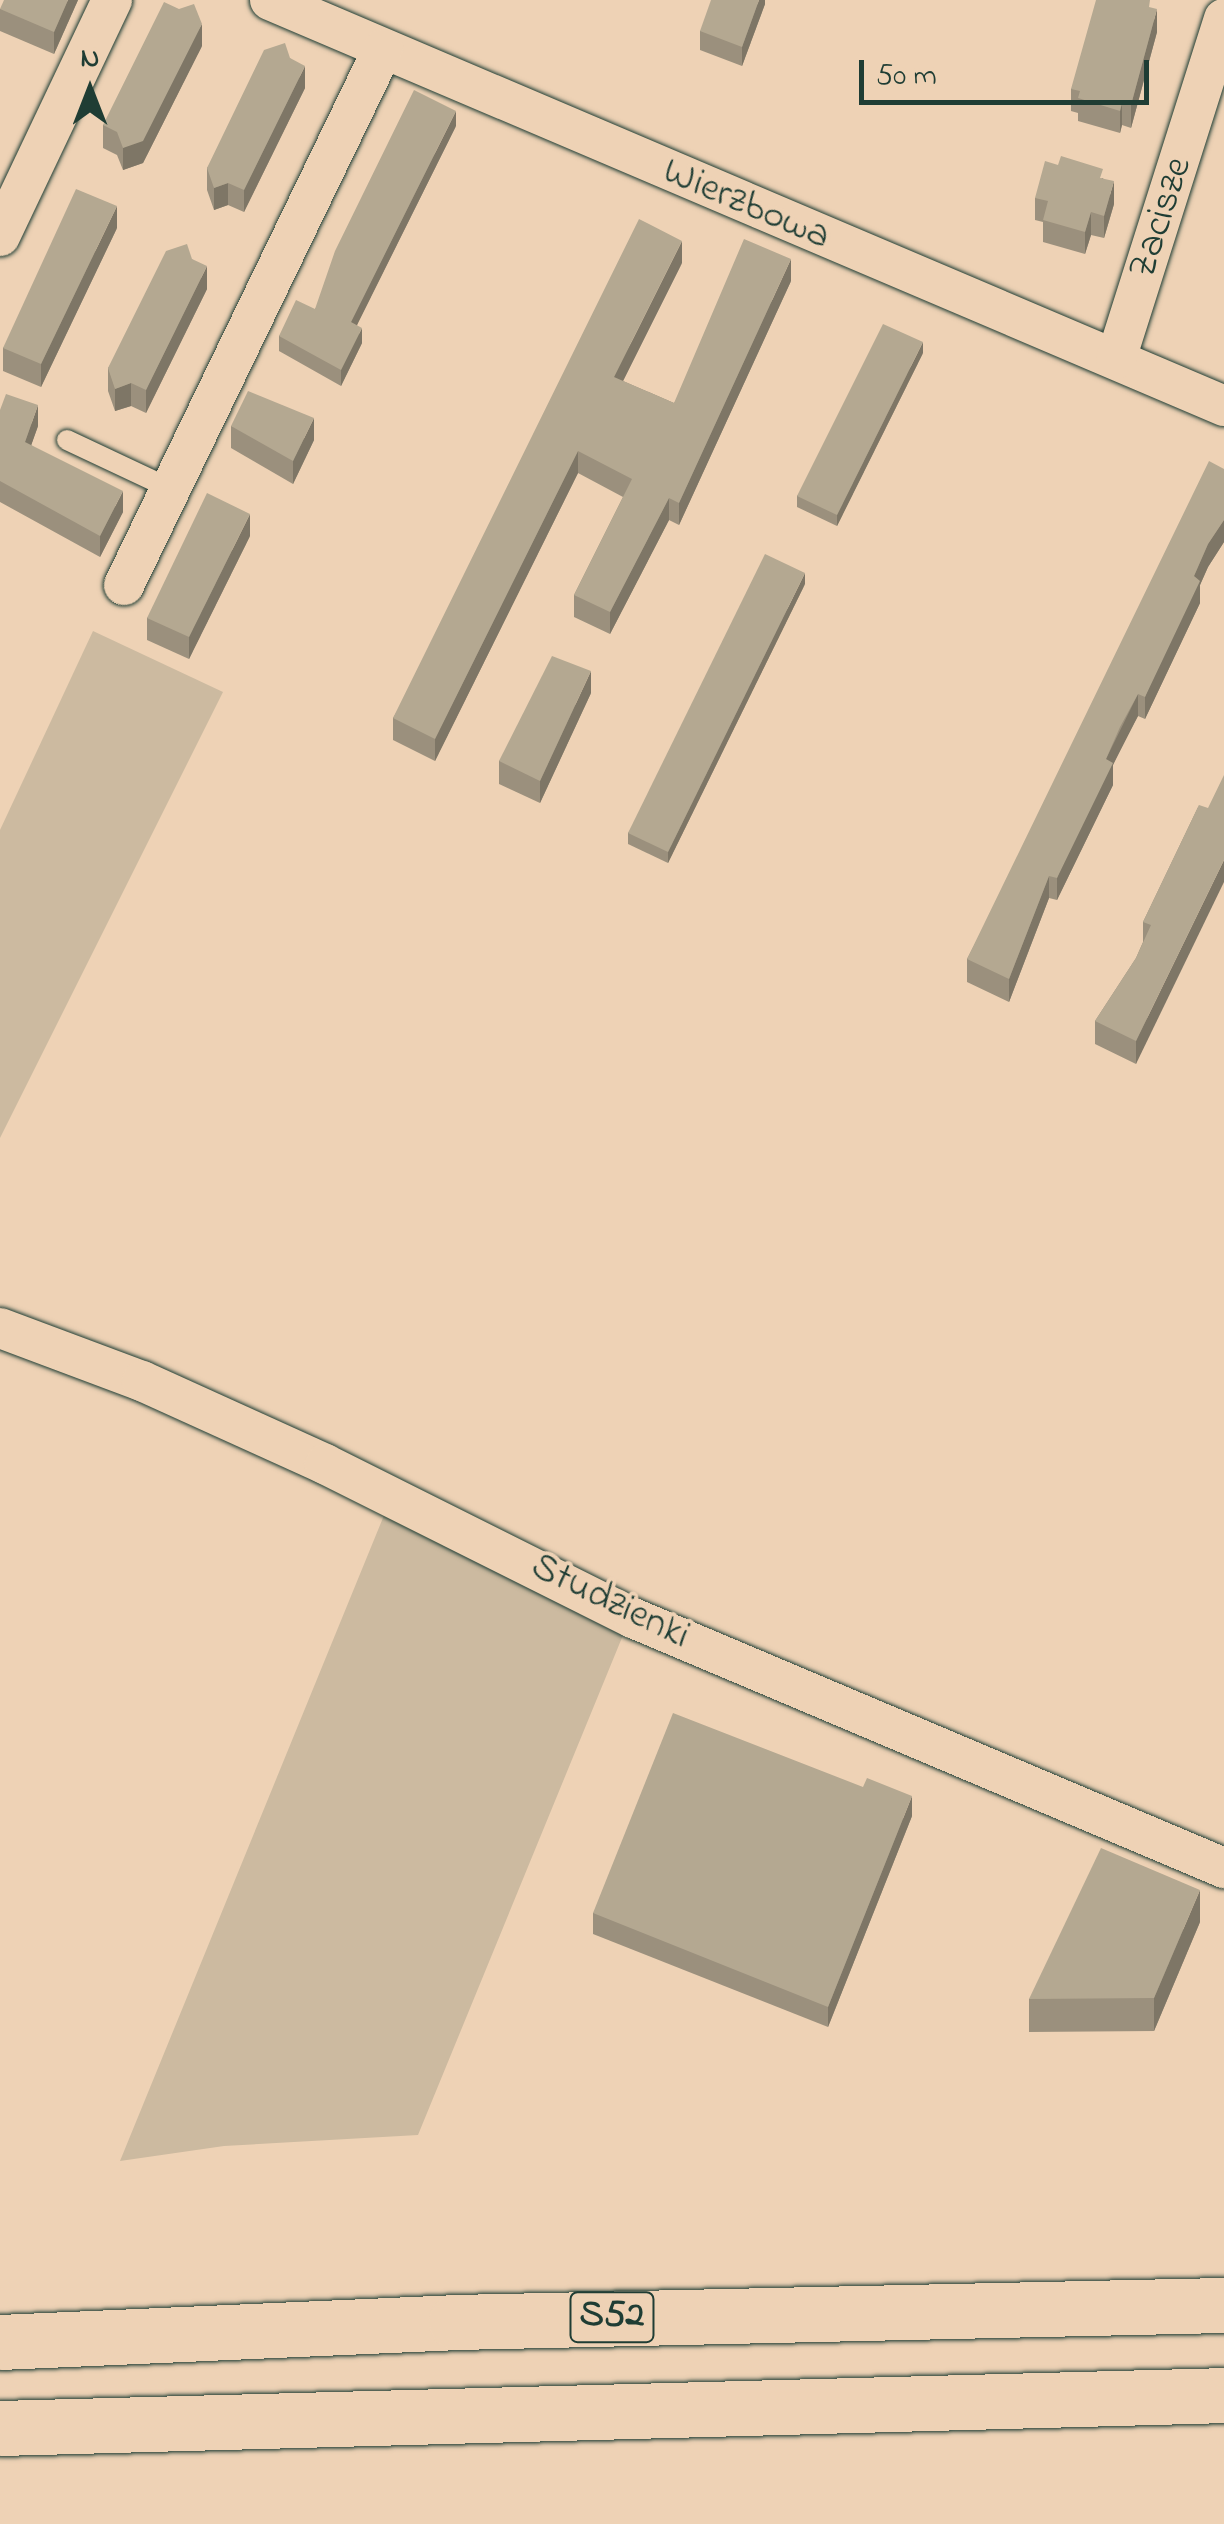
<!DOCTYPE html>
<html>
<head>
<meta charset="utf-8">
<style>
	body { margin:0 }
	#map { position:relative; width:1224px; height:2524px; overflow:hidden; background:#eed2b5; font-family:"Indie Flower",sans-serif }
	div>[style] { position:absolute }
	.green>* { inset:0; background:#ccbaa0 }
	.roads { filter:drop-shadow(0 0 2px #1f3d34) drop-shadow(0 0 2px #1f3d34) }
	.lane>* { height:20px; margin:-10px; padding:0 10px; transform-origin:10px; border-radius:10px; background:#eed2b5 }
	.street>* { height:40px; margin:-20px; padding:0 20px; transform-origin:20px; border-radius:20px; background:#eed2b5 }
	.highway>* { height:55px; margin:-27.5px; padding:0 27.5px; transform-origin:27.5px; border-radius:27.5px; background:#eed2b5 }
	.wall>* { inset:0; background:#9b907d }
	.shaded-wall>* { inset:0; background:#7e7666 }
	.building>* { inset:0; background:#b4a891 }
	span { translate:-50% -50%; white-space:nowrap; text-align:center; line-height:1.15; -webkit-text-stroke:8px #eed2b5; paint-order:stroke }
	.shield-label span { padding:2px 8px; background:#eed2b5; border:2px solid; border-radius:8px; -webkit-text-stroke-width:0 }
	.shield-label { font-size:38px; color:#1f3d34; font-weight:700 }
	.street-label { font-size:40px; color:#1f3d34 }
	.north { position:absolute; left:40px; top:40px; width:100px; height:100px; -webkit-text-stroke:8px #eed2b5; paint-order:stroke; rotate:0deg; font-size:28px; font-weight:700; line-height:40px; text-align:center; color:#1f3d34 }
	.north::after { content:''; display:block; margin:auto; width:35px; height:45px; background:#1f3d34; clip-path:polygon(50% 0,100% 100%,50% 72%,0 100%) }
	.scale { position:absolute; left:859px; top:60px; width:290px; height:45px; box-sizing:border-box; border:5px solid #1f3d34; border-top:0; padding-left:12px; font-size:30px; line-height:35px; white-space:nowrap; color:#1f3d34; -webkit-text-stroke:8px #eed2b5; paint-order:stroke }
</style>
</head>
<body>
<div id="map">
	<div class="green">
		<div style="clip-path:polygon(93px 631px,223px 692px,0 1138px,0 830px)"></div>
		<div style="clip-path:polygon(387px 1508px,628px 1623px,418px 2135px,224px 2146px,120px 2161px)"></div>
	</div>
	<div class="roads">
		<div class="lane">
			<div style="left:67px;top:440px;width:115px;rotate:25.2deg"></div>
		</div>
		<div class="street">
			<div style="left:270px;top:0;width:1037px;rotate:23.05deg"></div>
			<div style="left:0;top:236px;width:261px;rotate:-64.6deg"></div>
			<div style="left:1116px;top:359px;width:357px;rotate:-72.4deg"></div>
			<div style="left:124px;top:585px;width:595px;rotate:-64.21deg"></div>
			<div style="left:0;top:1328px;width:152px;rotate:20.5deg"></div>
			<div style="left:142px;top:1381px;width:201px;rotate:24.4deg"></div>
			<div style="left:325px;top:1464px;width:344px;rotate:26.6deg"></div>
			<div style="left:633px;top:1618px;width:642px;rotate:22.93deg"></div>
		</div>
		<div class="highway">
			<div style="left:0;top:2342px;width:456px;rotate:-2.5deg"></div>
			<div style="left:456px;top:2322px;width:768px;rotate:-1.27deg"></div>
			<div style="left:0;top:2428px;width:1224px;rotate:-1.54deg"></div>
		</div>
	</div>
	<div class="wall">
		<div style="clip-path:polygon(78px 0,54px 54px,0 31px,0 9px)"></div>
		<div style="clip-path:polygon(765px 0,765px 4px,742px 66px,700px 50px,700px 31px)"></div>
		<div style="clip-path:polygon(1150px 8px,1157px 32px,1131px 128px,1122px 125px,1120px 133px,1078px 121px,1078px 113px,1071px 111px,1071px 89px)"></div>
		<div style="clip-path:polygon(202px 46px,143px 163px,123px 170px,117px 155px,103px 148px,103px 125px)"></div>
		<div style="clip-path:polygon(290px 58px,305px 88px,244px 212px,228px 205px,214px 210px,207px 190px,207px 168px)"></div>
		<div style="clip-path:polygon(456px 126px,357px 325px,362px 343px,341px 386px,279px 351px,279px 336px,315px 309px)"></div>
		<div style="clip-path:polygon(1103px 178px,1114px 204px,1104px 238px,1091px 235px,1085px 254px,1043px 242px,1043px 222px,1035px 220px,1035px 198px)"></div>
		<div style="clip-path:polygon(117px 228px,41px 387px,3px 371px,3px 348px)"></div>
		<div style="clip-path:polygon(192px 259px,207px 289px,146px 413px,131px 406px,115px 411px,108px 391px,108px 368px)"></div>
		<div style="clip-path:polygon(682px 263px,623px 381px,674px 403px,791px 281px,679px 525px,669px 520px,610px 634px,574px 617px,574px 595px,623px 497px,578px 473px,435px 761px,393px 740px,393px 718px)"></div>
		<div style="clip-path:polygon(923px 353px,837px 526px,797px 507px,797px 496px)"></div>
		<div style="clip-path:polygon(0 410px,38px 426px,31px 445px,123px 512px,100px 557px,0 502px)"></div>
		<div style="clip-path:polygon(231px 426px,314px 440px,293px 484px,231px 448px)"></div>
		<div style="clip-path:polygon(1224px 469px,1224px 542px,1208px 567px,1200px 585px,1200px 603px,1145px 719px,1138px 716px,1120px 749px,1113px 765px,1113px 785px,1057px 900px,1049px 898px,1009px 1002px,967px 982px,967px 959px)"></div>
		<div style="clip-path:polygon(250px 536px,189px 659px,147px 640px,147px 618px)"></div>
		<div style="clip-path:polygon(805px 584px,668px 863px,628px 844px,628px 833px)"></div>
		<div style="clip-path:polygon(591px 693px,540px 803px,499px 784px,499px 761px)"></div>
		<div style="clip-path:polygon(1199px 805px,1136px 1064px,1095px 1044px,1095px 1021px,1136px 958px,1143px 942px,1143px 922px)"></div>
		<div style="clip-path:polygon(912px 1816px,828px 2027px,593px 1934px,593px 1913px)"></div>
		<div style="clip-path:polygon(1200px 1922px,1154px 2031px,1029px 2032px,1029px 1999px)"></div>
	</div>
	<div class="shaded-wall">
		<div style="clip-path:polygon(68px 0,78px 0,54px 54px,54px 32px)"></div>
		<div style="clip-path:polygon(759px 0,765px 0,765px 4px,742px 66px,742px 47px)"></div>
		<div style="clip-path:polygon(1157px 9px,1157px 32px,1131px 128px,1131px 105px)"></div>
		<div style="clip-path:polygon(202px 24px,202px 46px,143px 163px,123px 170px,123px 148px)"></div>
		<div style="clip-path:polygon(305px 66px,305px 88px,244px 212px,244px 190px)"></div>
		<div style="clip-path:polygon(1122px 103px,1122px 125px,1120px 133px,1120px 111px)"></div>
		<div style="clip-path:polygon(456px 111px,456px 126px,351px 337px,351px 322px)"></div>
		<div style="clip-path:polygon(1114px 181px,1114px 204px,1104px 238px,1104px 216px)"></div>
		<div style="clip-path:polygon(228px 183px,228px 205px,214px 210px,214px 188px)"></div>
		<div style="clip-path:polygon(117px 206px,117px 228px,41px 387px,41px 364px)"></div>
		<div style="clip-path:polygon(1091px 212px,1091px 235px,1085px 254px,1085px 232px)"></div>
		<div style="clip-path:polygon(682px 241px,682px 263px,614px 399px,614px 377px)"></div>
		<div style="clip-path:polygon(791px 259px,791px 281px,679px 525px,679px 503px)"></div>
		<div style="clip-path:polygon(207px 266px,207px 289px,146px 413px,146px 390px)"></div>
		<div style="clip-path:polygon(362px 328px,362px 343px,341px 386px,341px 370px)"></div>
		<div style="clip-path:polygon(923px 342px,923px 353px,837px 526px,837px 515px)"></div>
		<div style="clip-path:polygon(131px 383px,131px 406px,115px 411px,115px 389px)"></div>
		<div style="clip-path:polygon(38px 405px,38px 426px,25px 463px,25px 442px)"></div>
		<div style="clip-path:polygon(314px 418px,314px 440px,293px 484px,293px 461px)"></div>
		<div style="clip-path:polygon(578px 451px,578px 473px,435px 761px,435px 739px)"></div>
		<div style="clip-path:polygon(123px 491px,123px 512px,100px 557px,100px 536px)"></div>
		<div style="clip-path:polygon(669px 498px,669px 520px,610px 634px,610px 612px)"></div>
		<div style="clip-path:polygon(250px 514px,250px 536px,189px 659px,189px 637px)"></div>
		<div style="clip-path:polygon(1224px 520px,1224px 542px,1208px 567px,1200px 585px,1200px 603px,1145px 719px,1145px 697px,1194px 576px,1208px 544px)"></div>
		<div style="clip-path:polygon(805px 573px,805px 584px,668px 863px,668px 852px)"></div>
		<div style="clip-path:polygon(591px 671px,591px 693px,540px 803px,540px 781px)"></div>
		<div style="clip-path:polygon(1138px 694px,1138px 716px,1113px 765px,1113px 785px,1057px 900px,1057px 878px,1106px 759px)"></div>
		<div style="clip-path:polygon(1224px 860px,1224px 882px,1136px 1064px,1136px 1041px)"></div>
		<div style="clip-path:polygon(1049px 876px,1049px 898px,1009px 1002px,1009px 979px)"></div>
		<div style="clip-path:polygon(912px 1796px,912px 1816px,828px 2027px,828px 2007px)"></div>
		<div style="clip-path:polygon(1200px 1890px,1200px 1922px,1154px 2031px,1154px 1998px)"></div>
	</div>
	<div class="building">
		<div style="clip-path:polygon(4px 0,68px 0,54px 32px,0 9px)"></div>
		<div style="clip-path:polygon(711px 0,759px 0,742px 47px,700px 31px)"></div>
		<div style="clip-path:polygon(1096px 0,1150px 0,1149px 7px,1157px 9px,1131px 105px,1122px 103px,1120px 111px,1078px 98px,1080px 91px,1071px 89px)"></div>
		<div style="clip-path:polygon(164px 2px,179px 9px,194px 4px,202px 24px,143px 141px,123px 148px,117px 132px,103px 125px)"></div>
		<div style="clip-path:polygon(285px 43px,290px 58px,305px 66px,244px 190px,228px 183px,214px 188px,207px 168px,264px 50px)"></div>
		<div style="clip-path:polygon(414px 90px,456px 111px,351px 322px,362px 328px,341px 370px,279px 336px,296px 300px,315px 309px,335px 251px)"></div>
		<div style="clip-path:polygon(1061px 156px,1103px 169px,1100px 178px,1114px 181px,1104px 216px,1091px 212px,1085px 232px,1043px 220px,1048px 201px,1035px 198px,1045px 161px,1058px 165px)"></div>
		<div style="clip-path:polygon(76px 189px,117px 206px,41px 364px,3px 348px)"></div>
		<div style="clip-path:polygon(639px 219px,682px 241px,614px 377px,674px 403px,744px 239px,791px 259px,679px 503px,669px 498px,610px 612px,574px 595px,632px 479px,578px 451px,435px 739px,393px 718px)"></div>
		<div style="clip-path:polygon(187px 244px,192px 259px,207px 266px,146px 390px,131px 383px,115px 389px,108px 368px,166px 251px)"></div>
		<div style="clip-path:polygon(883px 324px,923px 342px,837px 515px,797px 496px)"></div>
		<div style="clip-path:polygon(248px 391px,314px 418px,293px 461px,231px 426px)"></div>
		<div style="clip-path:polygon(6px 394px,38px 405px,25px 442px,123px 491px,100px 536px,0 481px,0 410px)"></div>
		<div style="clip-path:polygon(1209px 461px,1224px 469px,1224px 520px,1208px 544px,1194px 576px,1200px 581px,1145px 697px,1138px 694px,1120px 727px,1106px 759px,1113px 763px,1057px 878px,1049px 876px,1009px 979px,967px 959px)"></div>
		<div style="clip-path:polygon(207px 493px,250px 514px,189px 637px,147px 618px)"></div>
		<div style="clip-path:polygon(765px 554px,805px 573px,668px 852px,628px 833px)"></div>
		<div style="clip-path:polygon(552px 656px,591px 671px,540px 781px,499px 761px)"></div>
		<div style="clip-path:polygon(1224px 775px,1224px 860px,1136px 1041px,1095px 1021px,1136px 958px,1151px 925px,1143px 922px,1199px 805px,1208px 808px)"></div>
		<div style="clip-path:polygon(673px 1713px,863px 1787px,867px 1778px,912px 1796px,828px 2007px,593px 1913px)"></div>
		<div style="clip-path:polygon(1101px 1848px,1200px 1890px,1154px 1998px,1029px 1999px)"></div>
	</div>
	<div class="shield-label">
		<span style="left:612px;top:2317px">S52</span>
	</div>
	<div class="street-label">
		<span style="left:746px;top:205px;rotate:23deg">Wierzbowa</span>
		<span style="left:1162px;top:218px;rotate:-72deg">Zacisze</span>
		<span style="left:610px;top:1602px;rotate:26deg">Studzienki</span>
	</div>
	<div class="north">N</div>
	<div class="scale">50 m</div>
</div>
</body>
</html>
